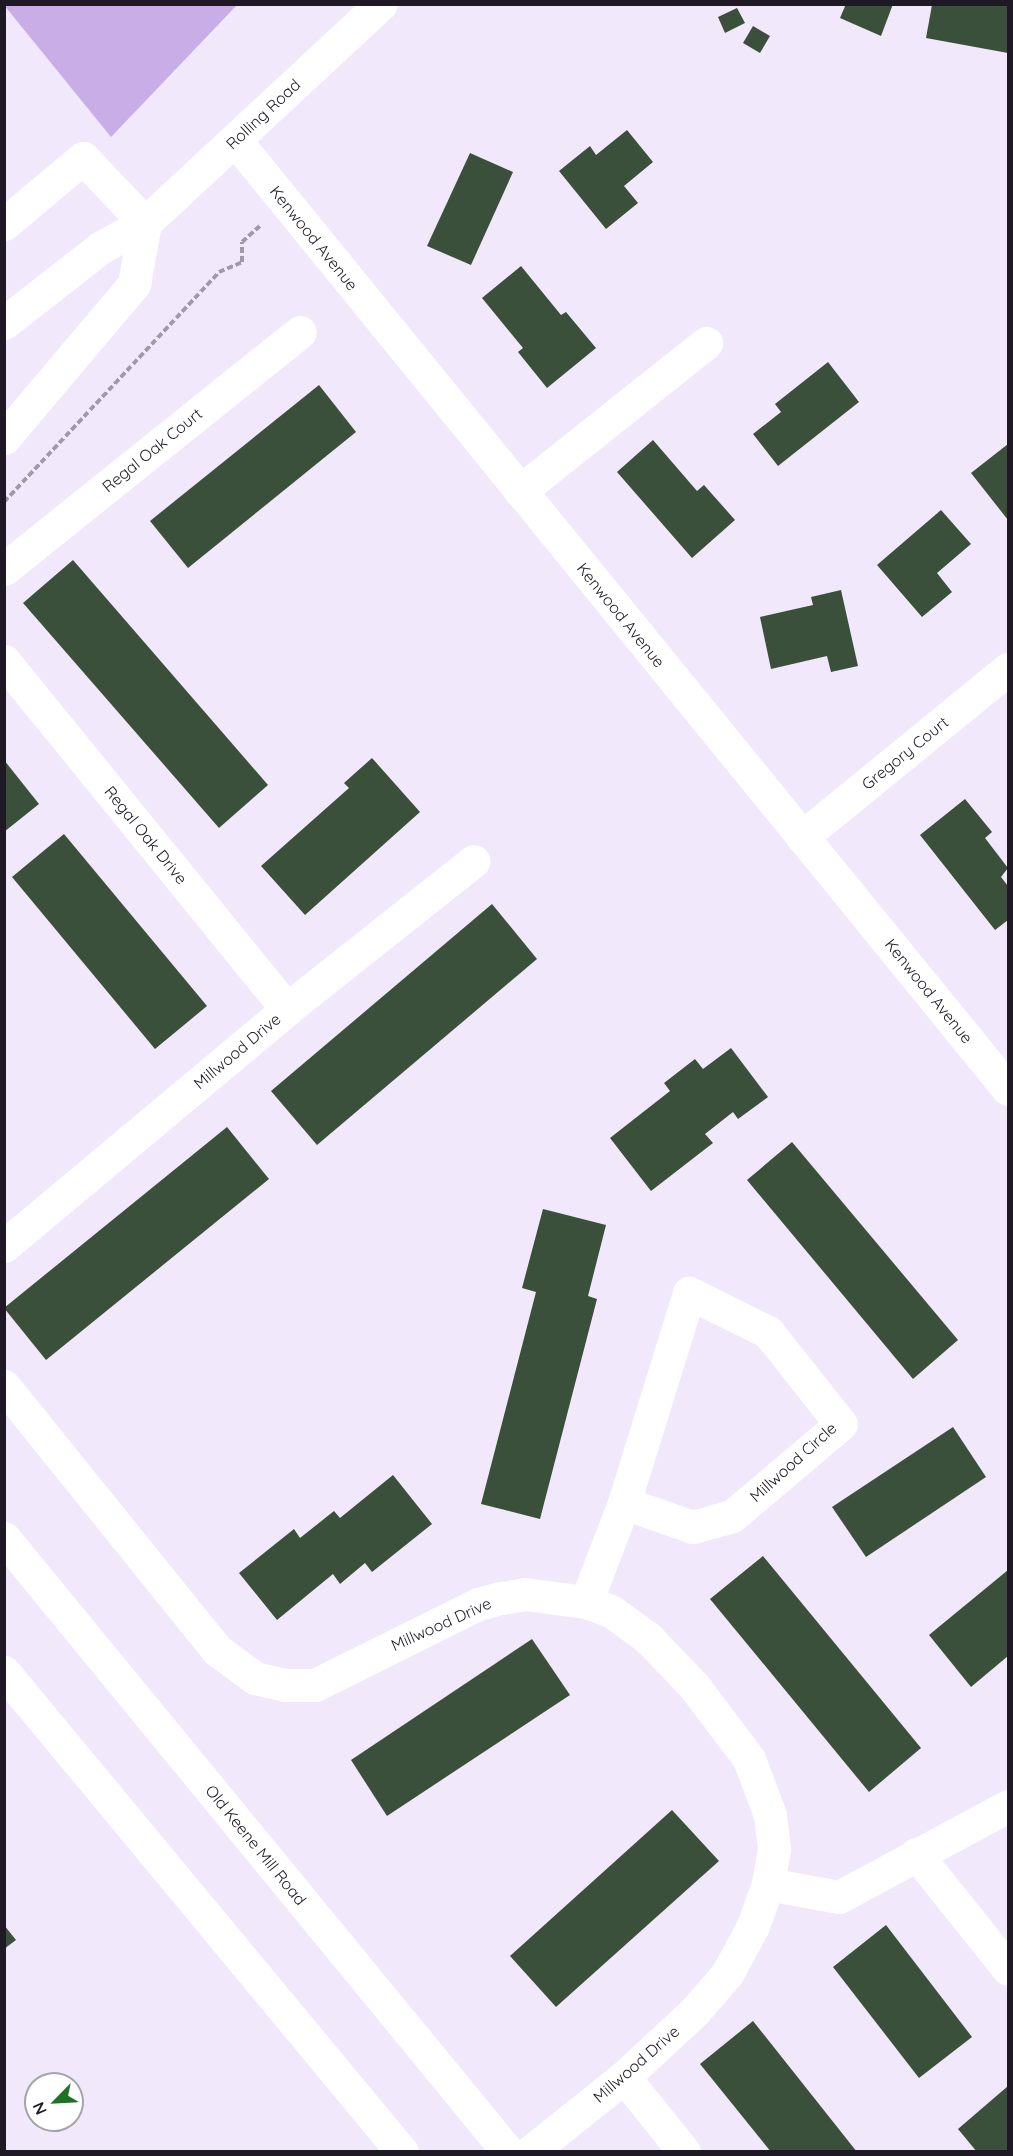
<!DOCTYPE html>
<html>
<head>
<meta charset="utf-8">
<style>
	body { margin:0 }
	#map { position:relative; width:1013px; height:2156px; overflow:hidden; background:#f1e8fb; font-family:Quicksand,sans-serif }
	div>[style] { position:absolute }
	.green>* { inset:0; background:#c9ade6 }
	.building>* { inset:0; background:#3b503a }
	.path>* { height:4px; margin-top:-2px; transform-origin:0; background:repeating-linear-gradient(90deg,#a199a9 0 6px,transparent 0 9px) }
	.minor>* { height:33px; margin:-16.5px; padding:0 16.5px; transform-origin:16.5px; border-radius:16.5px; background:#fff }
	.major>* { height:33px; margin:-16.5px; padding:0 16.5px; transform-origin:16.5px; border-radius:16.5px; background:#fff }
	span { translate:-50% -50%; white-space:nowrap; text-align:center; line-height:1.15; -webkit-text-stroke:6px #fff; paint-order:stroke }
	.street-label { font-size:16px; color:#1e1924 }
	.frame { position:absolute; inset:0; border:6px solid #1e1924; pointer-events:none }
	.north { position:absolute; left:24px; top:2072px; width:60px; height:60px; box-sizing:border-box; background:#fff; border:2px solid #a5a3a7; border-radius:50%; rotate:246deg; font-size:16px; font-weight:700; line-height:24px; text-align:center; color:#1e1924 }
	.north::after { content:''; display:block; margin:auto; width:21px; height:27px; background:#1b7421; clip-path:polygon(50% 0,100% 100%,50% 72%,0 100%) }
</style>
</head>
<body>
<div id="map">
	<div class="green">
		<div style="clip-path:polygon(4px 5px,5px 4px,237px 5px,111px 137px)"></div>
	</div>
	<div class="building">
		<div style="clip-path:polygon(846px 4px,893px 4px,881px 36px,840px 18px)"></div>
		<div style="clip-path:polygon(932px 5px,1008px 5px,1008px 53px,926px 38px)"></div>
		<div style="clip-path:polygon(737px 8px,745px 23px,725px 33px,718px 17px)"></div>
		<div style="clip-path:polygon(753px 26px,770px 36px,760px 53px,743px 43px)"></div>
		<div style="clip-path:polygon(627px 130px,653px 162px,624px 186px,638px 203px,606px 229px,559px 171px,590px 146px,596px 155px)"></div>
		<div style="clip-path:polygon(470px 153px,513px 172px,471px 265px,427px 246px)"></div>
		<div style="clip-path:polygon(521px 266px,561px 315px,566px 312px,596px 348px,547px 388px,518px 352px,523px 348px,482px 298px)"></div>
		<div style="clip-path:polygon(828px 362px,859px 402px,778px 466px,753px 434px,781px 412px,775px 404px)"></div>
		<div style="clip-path:polygon(319px 385px,356px 432px,188px 568px,150px 521px)"></div>
		<div style="clip-path:polygon(653px 440px,697px 491px,704px 485px,735px 520px,692px 558px,617px 472px)"></div>
		<div style="clip-path:polygon(1008px 444px,1008px 520px,971px 473px)"></div>
		<div style="clip-path:polygon(941px 510px,971px 544px,937px 573px,952px 592px,922px 617px,877px 565px)"></div>
		<div style="clip-path:polygon(73px 560px,268px 785px,219px 828px,23px 603px)"></div>
		<div style="clip-path:polygon(841px 590px,858px 666px,831px 672px,827px 656px,771px 669px,760px 617px,813px 605px,811px 597px)"></div>
		<div style="clip-path:polygon(372px 758px,420px 812px,305px 915px,261px 866px,349px 788px,344px 783px)"></div>
		<div style="clip-path:polygon(4px 760px,39px 804px,4px 832px)"></div>
		<div style="clip-path:polygon(965px 799px,992px 832px,985px 838px,1008px 868px,1001px 877px,1008px 886px,1008px 920px,995px 930px,920px 835px)"></div>
		<div style="clip-path:polygon(64px 834px,207px 1006px,155px 1049px,12px 877px)"></div>
		<div style="clip-path:polygon(492px 904px,537px 959px,317px 1145px,271px 1091px)"></div>
		<div style="clip-path:polygon(731px 1048px,768px 1097px,738px 1119px,733px 1112px,705px 1134px,713px 1143px,651px 1191px,610px 1138px,670px 1091px,664px 1083px,695px 1059px,703px 1069px)"></div>
		<div style="clip-path:polygon(227px 1127px,269px 1179px,46px 1360px,4px 1308px)"></div>
		<div style="clip-path:polygon(792px 1142px,958px 1340px,913px 1379px,747px 1180px)"></div>
		<div style="clip-path:polygon(543px 1209px,606px 1225px,588px 1296px,597px 1299px,540px 1519px,481px 1504px,536px 1292px,522px 1288px)"></div>
		<div style="clip-path:polygon(953px 1427px,986px 1477px,866px 1557px,832px 1507px)"></div>
		<div style="clip-path:polygon(393px 1475px,432px 1524px,372px 1572px,365px 1563px,340px 1584px,333px 1574px,277px 1620px,239px 1573px,294px 1529px,300px 1538px,334px 1511px,340px 1518px)"></div>
		<div style="clip-path:polygon(763px 1556px,921px 1748px,869px 1792px,710px 1599px)"></div>
		<div style="clip-path:polygon(1008px 1570px,1008px 1656px,971px 1687px,929px 1635px)"></div>
		<div style="clip-path:polygon(532px 1639px,570px 1695px,387px 1816px,351px 1760px)"></div>
		<div style="clip-path:polygon(672px 1810px,719px 1861px,556px 2007px,510px 1956px)"></div>
		<div style="clip-path:polygon(4px 1925px,16px 1940px,4px 1949px)"></div>
		<div style="clip-path:polygon(886px 1925px,972px 2037px,919px 2078px,833px 1967px)"></div>
		<div style="clip-path:polygon(753px 2021px,857px 2152px,771px 2152px,700px 2064px)"></div>
		<div style="clip-path:polygon(1008px 2086px,1008px 2152px,977px 2152px,958px 2129px)"></div>
	</div>
	<div class="path">
		<div style="left:4px;top:502px;width:315px;rotate:-46.9deg"></div>
		<div style="left:219px;top:272px;width:25px;rotate:-23deg"></div>
		<div style="left:242px;top:262px;width:20px;rotate:-90deg"></div>
		<div style="left:242px;top:242px;width:24px;rotate:-42deg"></div>
	</div>
	<div class="minor">
		<div style="left:235px;top:140px;width:1224px;rotate:50.84deg"></div>
		<div style="left:4px;top:224px;width:103px;rotate:-39.9deg"></div>
		<div style="left:83px;top:158px;width:90px;rotate:46.4deg"></div>
		<div style="left:520px;top:491px;width:238px;rotate:-38.5deg"></div>
		<div style="left:4px;top:569px;width:379px;rotate:-38.7deg"></div>
		<div style="left:4px;top:661px;width:449px;rotate:50.9deg"></div>
		<div style="left:802px;top:837px;width:266px;rotate:-39.2deg"></div>
		<div style="left:4px;top:1246px;width:369px;rotate:-39.9deg"></div>
		<div style="left:287px;top:1009px;width:238px;rotate:-38.4deg"></div>
		<div style="left:4px;top:1386px;width:339px;rotate:51.1deg"></div>
		<div style="left:217px;top:1650px;width:47px;rotate:36.4deg"></div>
		<div style="left:255px;top:1678px;width:31px;rotate:13deg"></div>
		<div style="left:285px;top:1685px;width:30px"></div>
		<div style="left:315px;top:1685px;width:182px;rotate:-26.4deg"></div>
		<div style="left:478px;top:1604px;width:24px;rotate:-15deg"></div>
		<div style="left:501px;top:1598px;width:24px;rotate:-9deg"></div>
		<div style="left:525px;top:1594px;width:62px;rotate:7.5deg"></div>
		<div style="left:586px;top:1602px;width:27px;rotate:20deg"></div>
		<div style="left:611px;top:1611px;width:46px;rotate:36.1deg"></div>
		<div style="left:648px;top:1638px;width:66px;rotate:46.2deg"></div>
		<div style="left:694px;top:1686px;width:91px;rotate:53deg"></div>
		<div style="left:749px;top:1759px;width:60px;rotate:69.4deg"></div>
		<div style="left:770px;top:1815px;width:34px;rotate:83deg"></div>
		<div style="left:774px;top:1849px;width:36px;rotate:100deg"></div>
		<div style="left:768px;top:1884px;width:45px;rotate:109.7deg"></div>
		<div style="left:753px;top:1926px;width:55px;rotate:118.4deg"></div>
		<div style="left:727px;top:1974px;width:49px;rotate:130.9deg"></div>
		<div style="left:695px;top:2011px;width:97px;rotate:137.1deg"></div>
		<div style="left:624px;top:2077px;width:120px;rotate:141.4deg"></div>
		<div style="left:586px;top:1602px;width:106px;rotate:-69deg"></div>
		<div style="left:624px;top:1503px;width:220px;rotate:-72.8deg"></div>
		<div style="left:689px;top:1293px;width:88px;rotate:26.3deg"></div>
		<div style="left:768px;top:1332px;width:117px;rotate:51.6deg"></div>
		<div style="left:841px;top:1424px;width:143px;rotate:139.8deg"></div>
		<div style="left:732px;top:1516px;width:41px;rotate:164.2deg"></div>
		<div style="left:693px;top:1527px;width:73px;rotate:-160.8deg"></div>
		<div style="left:916px;top:1854px;width:147px;rotate:51.3deg"></div>
		<div style="left:768px;top:1884px;width:72px;rotate:10.4deg"></div>
		<div style="left:839px;top:1897px;width:192px;rotate:-28.3deg"></div>
		<div style="left:624px;top:2077px;width:96px;rotate:51.3deg"></div>
	</div>
	<div class="major">
		<div style="left:4px;top:323px;width:122px;rotate:-38deg"></div>
		<div style="left:100px;top:248px;width:51px;rotate:-29.1deg"></div>
		<div style="left:145px;top:223px;width:322px;rotate:-42.9deg"></div>
		<div style="left:4px;top:438px;width:202px;rotate:-49.8deg"></div>
		<div style="left:134px;top:284px;width:62px;rotate:-79.8deg"></div>
		<div style="left:4px;top:1538px;width:794px;rotate:50.62deg"></div>
		<div style="left:4px;top:1672px;width:624px;rotate:50.34deg"></div>
	</div>
	<div class="street-label">
		<span style="left:263px;top:114px;rotate:-43deg">Rolling Road</span>
		<span style="left:314px;top:238px;rotate:51deg">Kenwood Avenue</span>
		<span style="left:152px;top:450px;rotate:-39deg">Regal Oak Court</span>
		<span style="left:621px;top:615px;rotate:51deg">Kenwood Avenue</span>
		<span style="left:905px;top:753px;rotate:-39deg">Gregory Court</span>
		<span style="left:146px;top:835px;rotate:51deg">Regal Oak Drive</span>
		<span style="left:929px;top:991px;rotate:51deg">Kenwood Avenue</span>
		<span style="left:237px;top:1051px;rotate:-40deg">Millwood Drive</span>
		<span style="left:793px;top:1462px;rotate:-42deg">Millwood Circle</span>
		<span style="left:441px;top:1624px;rotate:-24deg">Millwood Drive</span>
		<span style="left:256px;top:1845px;rotate:51deg">Old Keene Mill Road</span>
		<span style="left:636px;top:2064px;rotate:-41deg">Millwood Drive</span>
	</div>
	<div class="frame"></div>
	<div class="north">N</div>
</div>
</body>
</html>
